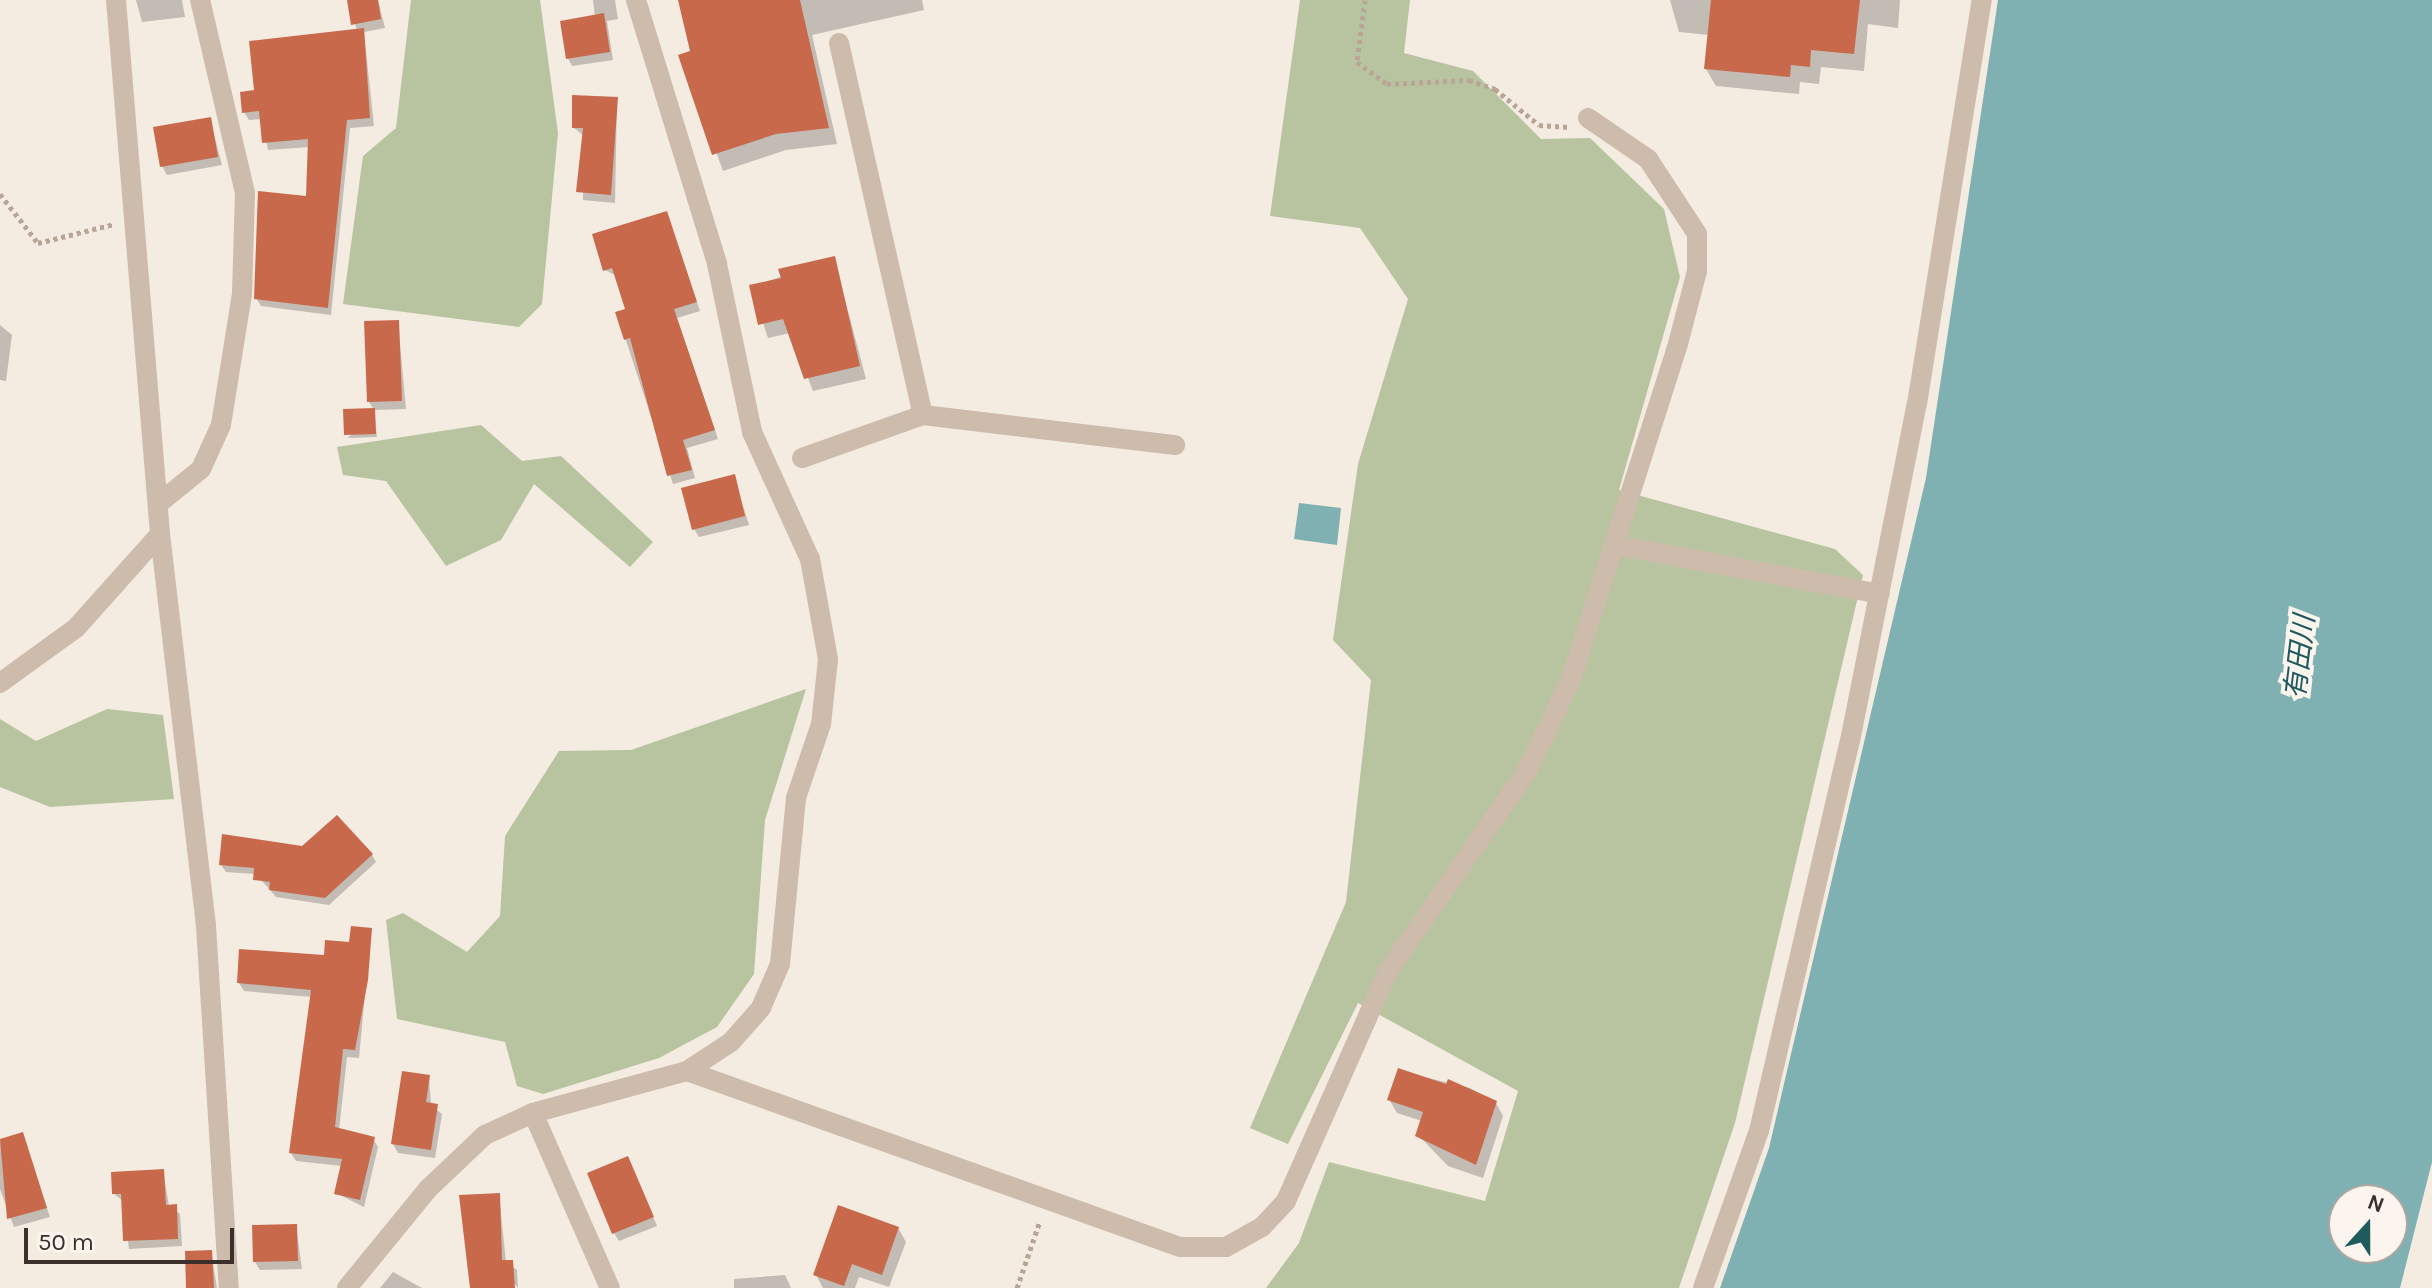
<!DOCTYPE html>
<html>
<head>
<meta charset="utf-8">
<style>
	body { margin:0 }
	#map { position:relative; width:2432px; height:1288px; overflow:hidden; background:#f4ebe1; font-family:Karla,"Noto Sans JP",sans-serif }
	div>[style] { position:absolute }
	.green>* { inset:0; background:#b8c4a0 }
	.water>* { inset:0; background:#7fb0b2 }
	.shadow>* { inset:0; background:#0003 }
	.building>* { inset:0; background:#c8694b }
	.path>* { height:5px; margin-top:-2.5px; transform-origin:0; background:repeating-linear-gradient(90deg,#b9a596 0 4px,transparent 0 8px) }
	.minor>* { height:20px; margin:-10px; padding:0 10px; transform-origin:10px; border-radius:10px; background:#cdbbac }
	span { translate:-50% -50%; white-space:nowrap; text-align:center; line-height:1.15; -webkit-text-stroke:8px #fbf5ee; paint-order:stroke }
	.water-label { font-size:28px; color:#1f5a5e; font-style:italic }
	.north { position:absolute; left:2328px; top:1184px; width:80px; height:80px; box-sizing:border-box; background:#fbf5ee; border:2px solid #aea6a0; border-radius:50%; rotate:21deg; font-size:22px; font-weight:700; line-height:32px; text-align:center; color:#3b302b }
	.north::after { content:''; display:block; margin:auto; width:28px; height:36px; background:#1f5a5e; clip-path:polygon(50% 0,100% 100%,50% 72%,0 100%) }
	.scale { position:absolute; left:24px; top:1228px; width:210px; height:36px; box-sizing:border-box; border:4px solid #3b302b; border-top:0; padding-left:10px; font-size:24px; line-height:28px; white-space:nowrap; color:#3b302b; -webkit-text-stroke:6px #fbf5ee; paint-order:stroke }
</style>
</head>
<body>
<div id="map">
	<div class="green">
		<div style="clip-path:polygon(411px 0,540px 0,558px 133px,542px 304px,519px 327px,343px 304px,363px 156px,396px 128px)"></div>
		<div style="clip-path:polygon(1300px 0,1410px 0,1404px 53px,1473px 71px,1541px 139px,1590px 138px,1664px 209px,1680px 277px,1619px 490px,1835px 549px,1863px 575px,1735px 1123px,1679px 1288px,1266px 1288px,1299px 1243px,1329px 1162px,1485px 1201px,1518px 1091px,1358px 1003px,1288px 1144px,1250px 1128px,1346px 902px,1371px 680px,1333px 640px,1358px 464px,1408px 299px,1360px 228px,1270px 216px)"></div>
		<div style="clip-path:polygon(481px 425px,522px 461px,561px 456px,653px 542px,630px 567px,534px 484px,501px 540px,446px 566px,386px 481px,343px 475px,337px 447px)"></div>
		<div style="clip-path:polygon(806px 689px,765px 820px,754px 974px,717px 1027px,659px 1058px,543px 1094px,517px 1086px,505px 1042px,397px 1019px,386px 920px,403px 913px,467px 952px,500px 916px,505px 836px,559px 751px,631px 750px)"></div>
		<div style="clip-path:polygon(107px 709px,163px 715px,174px 799px,50px 807px,0 787px,0 719px,36px 741px)"></div>
	</div>
	<div class="water">
		<div style="clip-path:polygon(evenodd,1998px 0,2432px 0,2432px 1162px,2400px 1288px,1720px 1288px,1769px 1148px,1926px 478px,1998px 0,2392px 1200px,2392px 1248px,2344px 1248px,2344px 1200px,2392px 1200px)"></div>
		<div style="clip-path:polygon(1299px 503px,1341px 508px,1337px 545px,1294px 539px)"></div>
	</div>
	<div class="shadow">
		<div style="clip-path:polygon(136px 0,182px 0,185px 17px,142px 22px)"></div>
		<div style="clip-path:polygon(349px 0,378px 0,385px 28px,364px 32px,374px 126px,350px 128px,331px 315px,261px 306px,256px 298px,308px 198px,309px 147px,268px 150px,262px 119px,249px 120px,244px 112px,257px 92px,357px 31px)"></div>
		<div style="clip-path:polygon(593px 0,615px 0,618px 19px,607px 21px,613px 60px,572px 66px,568px 58px,595px 17px)"></div>
		<div style="clip-path:polygon(680px 0,922px 0,924px 10px,812px 35px,837px 144px,786px 150px,723px 171px,681px 56px,692px 53px)"></div>
		<div style="clip-path:polygon(1670px 0,1900px 0,1898px 28px,1868px 24px,1864px 71px,1821px 67px,1819px 84px,1800px 82px,1799px 94px,1716px 86px,1706px 69px,1709px 35px,1679px 32px)"></div>
		<div style="clip-path:polygon(617px 99px,615px 203px,583px 200px,584px 136px,574px 128px)"></div>
		<div style="clip-path:polygon(210px 119px,222px 165px,167px 175px,162px 166px)"></div>
		<div style="clip-path:polygon(670px 222px,700px 311px,677px 318px,718px 439px,687px 448px,695px 478px,673px 484px,617px 313px,627px 310px,617px 276px,605px 270px)"></div>
		<div style="clip-path:polygon(834px 258px,866px 379px,813px 391px,790px 333px,768px 338px,751px 287px)"></div>
		<div style="clip-path:polygon(398px 322px,406px 409px,374px 410px,377px 437px,348px 438px,374px 410px,369px 402px)"></div>
		<div style="clip-path:polygon(0 325px,12px 335px,6px 381px,0 380px)"></div>
		<div style="clip-path:polygon(734px 477px,749px 525px,699px 537px,694px 529px)"></div>
		<div style="clip-path:polygon(372px 855px,376px 862px,329px 905px,276px 897px,256px 874px,226px 872px,221px 865px)"></div>
		<div style="clip-path:polygon(371px 930px,359px 1058px,347px 1057px,339px 1130px,373px 1139px,378px 1147px,364px 1207px,336px 1193px,342px 1166px,296px 1161px,291px 1153px,312px 997px,244px 991px,239px 983px,326px 957px)"></div>
		<div style="clip-path:polygon(1399px 1071px,1470px 1088px,1496px 1103px,1503px 1116px,1483px 1178px,1448px 1166px,1418px 1135px,1422px 1121px,1397px 1113px,1389px 1099px)"></div>
		<div style="clip-path:polygon(429px 1077px,431px 1105px,442px 1114px,435px 1158px,398px 1153px,393px 1144px)"></div>
		<div style="clip-path:polygon(22px 1134px,50px 1217px,14px 1227px,0 1189px,0 1141px)"></div>
		<div style="clip-path:polygon(632px 1167px,657px 1226px,619px 1241px,614px 1233px)"></div>
		<div style="clip-path:polygon(163px 1171px,169px 1206px,180px 1214px,182px 1246px,129px 1249px,123px 1201px,114px 1194px)"></div>
		<div style="clip-path:polygon(499px 1195px,506px 1262px,517px 1270px,518px 1288px,511px 1280px,511px 1288px,471px 1288px)"></div>
		<div style="clip-path:polygon(296px 1226px,302px 1269px,260px 1270px,255px 1262px)"></div>
		<div style="clip-path:polygon(898px 1228px,906px 1242px,889px 1287px,859px 1277px,855px 1288px,823px 1288px,816px 1275px)"></div>
		<div style="clip-path:polygon(211px 1252px,217px 1288px,188px 1288px)"></div>
		<div style="clip-path:polygon(393px 1272px,422px 1288px,380px 1288px)"></div>
		<div style="clip-path:polygon(785px 1275px,791px 1288px,734px 1288px,734px 1279px)"></div>
	</div>
	<div class="building">
		<div style="clip-path:polygon(347px 0,378px 0,381px 19px,351px 25px)"></div>
		<div style="clip-path:polygon(678px 0,800px 0,829px 128px,776px 134px,712px 155px,678px 55px,690px 51px)"></div>
		<div style="clip-path:polygon(1711px 0,1860px 0,1854px 54px,1811px 50px,1810px 67px,1791px 65px,1790px 77px,1704px 69px)"></div>
		<div style="clip-path:polygon(604px 13px,610px 52px,566px 59px,560px 21px)"></div>
		<div style="clip-path:polygon(364px 28px,370px 118px,347px 120px,328px 308px,254px 299px,258px 191px,306px 196px,308px 139px,262px 143px,259px 111px,242px 113px,240px 92px,254px 90px,249px 41px)"></div>
		<div style="clip-path:polygon(572px 95px,618px 97px,611px 195px,576px 192px,583px 128px,572px 128px)"></div>
		<div style="clip-path:polygon(211px 117px,218px 157px,160px 167px,153px 127px)"></div>
		<div style="clip-path:polygon(667px 211px,697px 302px,674px 309px,715px 430px,683px 440px,692px 470px,667px 476px,630px 338px,624px 340px,615px 312px,625px 309px,612px 268px,603px 271px,592px 234px)"></div>
		<div style="clip-path:polygon(835px 256px,860px 366px,804px 379px,783px 319px,758px 325px,749px 285px,781px 278px,778px 269px)"></div>
		<div style="clip-path:polygon(399px 320px,402px 401px,367px 402px,364px 321px)"></div>
		<div style="clip-path:polygon(375px 408px,376px 434px,344px 435px,343px 409px)"></div>
		<div style="clip-path:polygon(735px 474px,745px 516px,692px 530px,681px 488px)"></div>
		<div style="clip-path:polygon(337px 815px,373px 854px,325px 898px,269px 890px,270px 882px,253px 880px,254px 868px,219px 865px,222px 834px,302px 846px)"></div>
		<div style="clip-path:polygon(351px 926px,372px 928px,368px 980px,355px 1050px,343px 1049px,335px 1127px,375px 1137px,360px 1200px,334px 1194px,342px 1159px,289px 1153px,311px 990px,237px 983px,239px 949px,324px 955px,325px 940px,349px 942px)"></div>
		<div style="clip-path:polygon(1398px 1068px,1446px 1084px,1448px 1079px,1497px 1101px,1476px 1165px,1415px 1136px,1423px 1112px,1387px 1100px)"></div>
		<div style="clip-path:polygon(402px 1071px,430px 1075px,426px 1102px,438px 1104px,431px 1150px,391px 1144px)"></div>
		<div style="clip-path:polygon(23px 1132px,47px 1208px,7px 1219px,0 1139px)"></div>
		<div style="clip-path:polygon(628px 1156px,654px 1217px,612px 1234px,587px 1173px)"></div>
		<div style="clip-path:polygon(164px 1169px,166px 1205px,177px 1204px,178px 1239px,123px 1241px,121px 1194px,112px 1194px,111px 1172px)"></div>
		<div style="clip-path:polygon(500px 1193px,502px 1260px,513px 1260px,515px 1288px,470px 1288px,459px 1195px)"></div>
		<div style="clip-path:polygon(838px 1205px,899px 1227px,882px 1275px,852px 1264px,844px 1286px,813px 1275px)"></div>
		<div style="clip-path:polygon(297px 1224px,298px 1261px,253px 1262px,252px 1225px)"></div>
		<div style="clip-path:polygon(212px 1250px,214px 1288px,186px 1288px,185px 1251px)"></div>
	</div>
	<div class="path">
		<div style="left:1365px;top:0;width:63px;rotate:97.4deg"></div>
		<div style="left:1357px;top:62px;width:37px;rotate:36deg"></div>
		<div style="left:1387px;top:84px;width:82px;rotate:-2.8deg"></div>
		<div style="left:1469px;top:80px;width:28px;rotate:19deg"></div>
		<div style="left:1495px;top:89px;width:57px;rotate:39.3deg"></div>
		<div style="left:1539px;top:125px;width:30px;rotate:4deg"></div>
		<div style="left:0;top:194px;width:62px;rotate:52.2deg"></div>
		<div style="left:38px;top:243px;width:78px;rotate:-14deg"></div>
		<div style="left:1017px;top:1288px;width:71px;rotate:-71.1deg"></div>
	</div>
	<div class="minor">
		<div style="left:116px;top:0;width:536px;rotate:85.29deg"></div>
		<div style="left:160px;top:534px;width:395px;rotate:83.3deg"></div>
		<div style="left:206px;top:926px;width:363px;rotate:86.4deg"></div>
		<div style="left:636px;top:0;width:276px;rotate:72.9deg"></div>
		<div style="left:717px;top:264px;width:172px;rotate:78.2deg"></div>
		<div style="left:752px;top:432px;width:140px;rotate:65.5deg"></div>
		<div style="left:810px;top:559px;width:102px;rotate:79.8deg"></div>
		<div style="left:828px;top:659px;width:65px;rotate:96.1deg"></div>
		<div style="left:821px;top:724px;width:78px;rotate:108.7deg"></div>
		<div style="left:796px;top:798px;width:167px;rotate:95.5deg"></div>
		<div style="left:780px;top:964px;width:48px;rotate:113.4deg"></div>
		<div style="left:761px;top:1008px;width:45px;rotate:131.4deg"></div>
		<div style="left:731px;top:1042px;width:53px;rotate:146.6deg"></div>
		<div style="left:839px;top:43px;width:381px;rotate:77.3deg"></div>
		<div style="left:1588px;top:118px;width:73px;rotate:34.3deg"></div>
		<div style="left:1648px;top:159px;width:90px;rotate:56.8deg"></div>
		<div style="left:1697px;top:234px;width:37px;rotate:90deg"></div>
		<div style="left:1697px;top:271px;width:75px;rotate:104.6deg"></div>
		<div style="left:1678px;top:344px;width:211px;rotate:107.7deg"></div>
		<div style="left:802px;top:458px;width:128px;rotate:-19.6deg"></div>
		<div style="left:923px;top:415px;width:254px;rotate:6.8deg"></div>
		<div style="left:158px;top:504px;width:55px;rotate:-39.1deg"></div>
		<div style="left:201px;top:469px;width:48px;rotate:-65.6deg"></div>
		<div style="left:221px;top:425px;width:133px;rotate:-80.9deg"></div>
		<div style="left:242px;top:294px;width:101px;rotate:-88.3deg"></div>
		<div style="left:245px;top:193px;width:198px;rotate:-103.1deg"></div>
		<div style="left:0;top:683px;width:94px;rotate:-35.9deg"></div>
		<div style="left:76px;top:628px;width:126px;rotate:-48.2deg"></div>
		<div style="left:533px;top:1113px;width:191px;rotate:66.3deg"></div>
		<div style="left:347px;top:1288px;width:128px;rotate:-50.7deg"></div>
		<div style="left:428px;top:1189px;width:79px;rotate:-43.5deg"></div>
		<div style="left:485px;top:1135px;width:53px;rotate:-24.6deg"></div>
		<div style="left:533px;top:1113px;width:160px;rotate:-15.3deg"></div>
		<div style="left:687px;top:1071px;width:523px;rotate:19.65deg"></div>
		<div style="left:1180px;top:1247px;width:46px"></div>
		<div style="left:1226px;top:1247px;width:41px;rotate:-29.1deg"></div>
		<div style="left:1262px;top:1227px;width:35px;rotate:-47deg"></div>
		<div style="left:1286px;top:1201px;width:252px;rotate:-66.1deg"></div>
		<div style="left:1388px;top:971px;width:244px;rotate:-55.2deg"></div>
		<div style="left:1527px;top:771px;width:102px;rotate:-64.4deg"></div>
		<div style="left:1571px;top:679px;width:141px;rotate:-72.2deg"></div>
		<div style="left:1614px;top:545px;width:270px;rotate:10.4deg"></div>
		<div style="left:1703px;top:1288px;width:167px;rotate:-70.4deg"></div>
		<div style="left:1759px;top:1131px;width:400px;rotate:-76.9deg"></div>
		<div style="left:1850px;top:741px;width:344px;rotate:-78.8deg"></div>
		<div style="left:1917px;top:404px;width:409px;rotate:-80.9deg"></div>
	</div>
	<div class="water-label">
		<span style="left:2300px;top:657px;rotate:-83deg">有田川</span>
	</div>
	<div class="north">N</div>
	<div class="scale">50 m</div>
</div>
</body>
</html>
